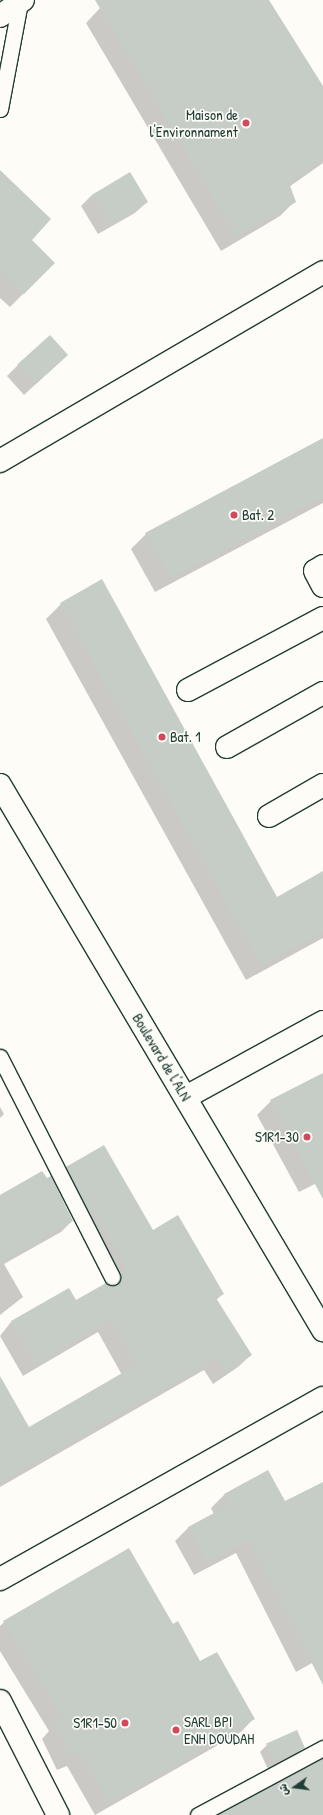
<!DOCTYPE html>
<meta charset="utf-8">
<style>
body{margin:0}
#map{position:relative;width:323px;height:1815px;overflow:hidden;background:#fdfcf7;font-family:"Patrick Hand","Playpen Sans Arabic",sans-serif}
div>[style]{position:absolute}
.shadow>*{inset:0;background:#0003}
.building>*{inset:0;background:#c6cdc7;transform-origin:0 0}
.roads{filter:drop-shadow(1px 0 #1f3d34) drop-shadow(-1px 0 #1f3d34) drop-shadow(0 1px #1f3d34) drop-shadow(0 -1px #1f3d34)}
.service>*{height:15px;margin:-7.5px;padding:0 7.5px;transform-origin:7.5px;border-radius:7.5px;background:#fdfcf7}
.minor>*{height:22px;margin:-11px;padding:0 11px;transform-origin:11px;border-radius:11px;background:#fdfcf7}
.secondary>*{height:22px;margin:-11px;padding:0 11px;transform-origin:11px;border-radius:11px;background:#fdfcf7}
.primary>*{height:22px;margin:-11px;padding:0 11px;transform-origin:11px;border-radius:11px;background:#fdfcf7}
.dots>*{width:11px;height:11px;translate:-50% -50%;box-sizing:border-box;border:2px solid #fdfcf7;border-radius:50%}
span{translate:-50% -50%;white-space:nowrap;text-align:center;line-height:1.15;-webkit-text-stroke:3.5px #fdfcf7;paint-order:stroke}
.poi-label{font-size:15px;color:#1f3d34}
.right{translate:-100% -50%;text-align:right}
.left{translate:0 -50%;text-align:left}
.street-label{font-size:15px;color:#1f3d34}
.north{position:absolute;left:275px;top:1767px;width:40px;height:40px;-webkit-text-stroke:3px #fdfcf7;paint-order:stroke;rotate:256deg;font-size:11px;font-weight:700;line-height:16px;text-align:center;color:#1f3d34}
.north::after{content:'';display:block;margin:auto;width:14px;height:18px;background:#1f3d34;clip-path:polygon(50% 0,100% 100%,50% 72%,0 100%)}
</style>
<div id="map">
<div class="shadow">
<div style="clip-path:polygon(114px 0,267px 0,323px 88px,323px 163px,289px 187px,295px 201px,280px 216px,221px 251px,86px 23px,100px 8px)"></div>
<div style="clip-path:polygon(130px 173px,147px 202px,135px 213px,98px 234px,81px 206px,92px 195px)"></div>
<div style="clip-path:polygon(0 176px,30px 240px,54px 263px,10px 307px,0 298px)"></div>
<div style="clip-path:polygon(18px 365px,55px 366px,24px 395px,7px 376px)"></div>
<div style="clip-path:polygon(323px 439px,323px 503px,155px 592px,131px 549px,146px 534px)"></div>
<div style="clip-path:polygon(102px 581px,277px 898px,323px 873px,323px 938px,246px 980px,46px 619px,61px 604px)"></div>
<div style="clip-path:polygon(323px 1079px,323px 1180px,299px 1192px,257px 1115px,271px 1101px)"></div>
<div style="clip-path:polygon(0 1107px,4px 1114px,0 1118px)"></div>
<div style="clip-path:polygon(67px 1168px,152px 1232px,223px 1294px,216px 1300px,251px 1355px,238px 1367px,213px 1384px,204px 1370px,0 1487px,0 1384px,29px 1428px,122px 1375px,98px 1332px,23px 1376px,0 1336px,11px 1322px,69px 1289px,76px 1301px,111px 1285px,80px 1221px,76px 1224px,54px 1180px)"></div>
<div style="clip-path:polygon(46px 1180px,72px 1221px,61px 1232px,4px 1264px,23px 1297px,0 1315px,0 1196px)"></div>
<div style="clip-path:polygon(267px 1471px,285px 1503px,323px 1483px,323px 1657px,296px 1672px,236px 1553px,194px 1575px,175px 1541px,188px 1528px,214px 1514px,211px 1508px,224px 1495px)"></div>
<div style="clip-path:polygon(4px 1622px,200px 1662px,254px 1718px,241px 1732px,95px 1815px,67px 1766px,57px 1770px,42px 1739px,49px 1731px,0 1651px,0 1626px)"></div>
<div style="clip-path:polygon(267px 1745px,304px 1747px,297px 1754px,268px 1769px,260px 1752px)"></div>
</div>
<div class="building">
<div style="clip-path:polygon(95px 0,269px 0,323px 86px,323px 159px,289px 183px,296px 202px,236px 237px)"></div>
<div style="clip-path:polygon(0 170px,51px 219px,32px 240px,55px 263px,24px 294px,0 271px)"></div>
<div style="left:130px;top:172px;width:35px;height:44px;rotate:59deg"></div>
<div style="left:50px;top:335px;width:27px;height:44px;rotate:48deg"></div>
<div style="clip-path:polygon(323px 438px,323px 497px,171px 578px,145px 533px)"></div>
<div style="clip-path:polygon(102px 579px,277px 897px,323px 871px,323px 932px,261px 966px,60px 603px)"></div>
<div style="clip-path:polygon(323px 1073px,323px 1199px,270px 1100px)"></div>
<div style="clip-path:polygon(104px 1145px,153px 1230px,178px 1215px,224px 1294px,216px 1298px,252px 1355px,226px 1372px,217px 1358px,0 1483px,0 1376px,29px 1427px,136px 1365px,111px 1320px,35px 1364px,11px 1321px,69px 1288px,76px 1300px,106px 1283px,116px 1285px,120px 1282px,120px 1274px,127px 1270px,93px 1210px,89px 1212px,66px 1167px)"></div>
<div style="clip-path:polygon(42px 1171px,47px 1178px,51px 1176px,73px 1221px,0 1263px,0 1195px)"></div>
<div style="clip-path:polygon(268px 1470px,285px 1501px,323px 1482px,323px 1685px,249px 1540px,207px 1563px,188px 1527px,229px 1505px,224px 1494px)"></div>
<div style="clip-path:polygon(129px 1548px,173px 1624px,178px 1621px,200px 1661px,217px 1652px,255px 1719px,109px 1803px,80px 1753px,71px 1757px,55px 1724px,64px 1720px,3px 1621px)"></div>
<div style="left:297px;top:1730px;width:20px;height:34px;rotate:66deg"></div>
<div style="clip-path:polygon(323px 1758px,323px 1815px,217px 1815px)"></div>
</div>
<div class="roads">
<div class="service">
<div style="left:0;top:109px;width:109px;rotate:-79.4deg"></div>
<div style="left:0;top:1057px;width:247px;rotate:63deg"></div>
<div style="left:198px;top:1815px;width:142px;rotate:-28.2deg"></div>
</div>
<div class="minor">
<div style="left:0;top:461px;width:374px;rotate:-30.3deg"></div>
<div style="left:323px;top:566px;width:9px;rotate:148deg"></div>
<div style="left:315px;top:571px;width:17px;rotate:62deg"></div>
<div style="left:188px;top:690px;width:153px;rotate:-28.1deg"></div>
<div style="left:227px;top:747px;width:110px;rotate:-29.4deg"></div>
<div style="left:269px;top:816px;width:62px;rotate:-29.9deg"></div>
<div style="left:186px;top:1097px;width:156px;rotate:-28.7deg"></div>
<div style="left:0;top:1579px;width:370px;rotate:-29.3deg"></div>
<div style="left:0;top:1701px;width:128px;rotate:63deg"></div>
</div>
<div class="secondary">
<div style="left:0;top:785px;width:634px;rotate:59.35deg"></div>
</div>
<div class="primary">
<div style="left:0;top:16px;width:28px;rotate:-35deg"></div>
</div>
</div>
<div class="dots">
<div style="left:246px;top:123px;background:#d1495b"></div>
<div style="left:234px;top:515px;background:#d1495b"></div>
<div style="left:162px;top:737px;background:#d1495b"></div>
<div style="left:307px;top:1137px;background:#d1495b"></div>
<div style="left:125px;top:1723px;background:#d1495b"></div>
<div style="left:176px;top:1730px;background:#d1495b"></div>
</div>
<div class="poi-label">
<span class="right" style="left:238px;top:123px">Maison de<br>l'Environnament</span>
<span class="left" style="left:242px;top:515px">Bat. 2</span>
<span class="left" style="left:170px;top:737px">Bat. 1</span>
<span class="right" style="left:299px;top:1137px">S1R1-30</span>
<span class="left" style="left:184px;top:1730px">SARL BPI<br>ENH DOUDAH</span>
<span class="right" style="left:117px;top:1723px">S1R1-50</span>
</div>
<div class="street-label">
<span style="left:162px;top:1057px;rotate:59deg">Boulevard de l'ALN</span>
</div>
<div class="north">ش</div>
</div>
